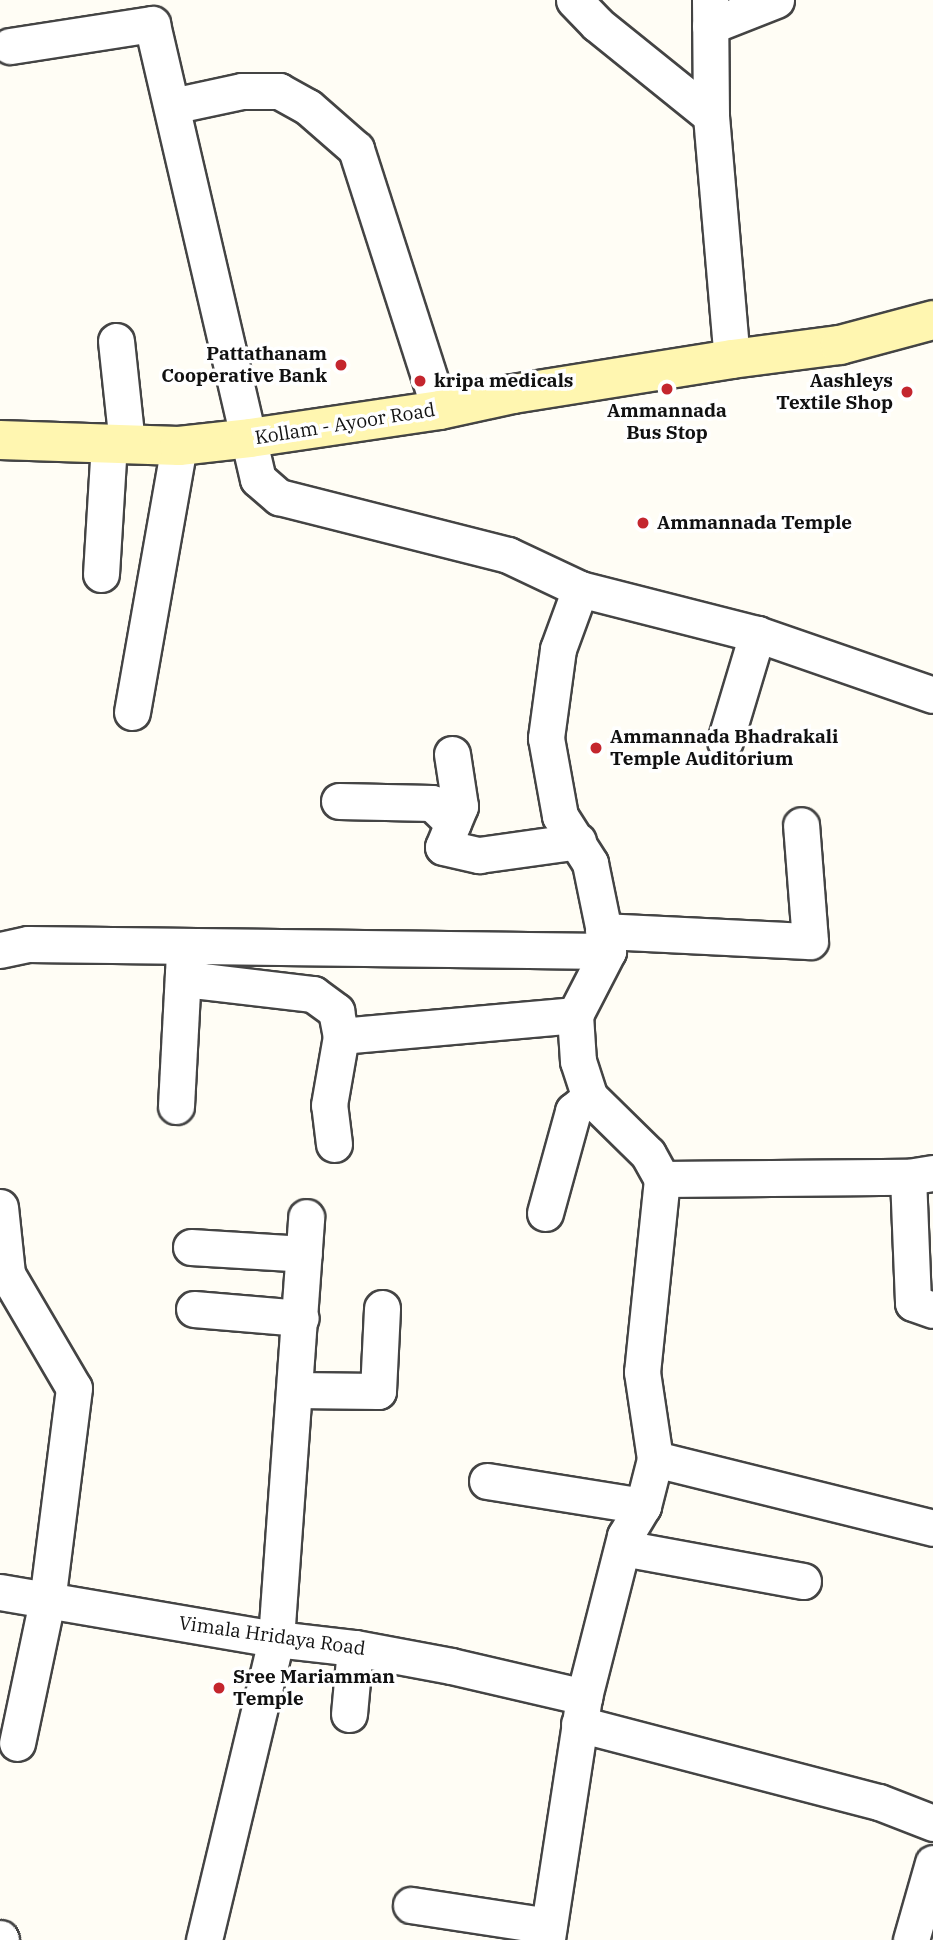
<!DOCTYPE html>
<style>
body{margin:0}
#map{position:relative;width:933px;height:1940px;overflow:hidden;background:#fffdf5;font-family:"IBM Plex Serif",serif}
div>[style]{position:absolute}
.roads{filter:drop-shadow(2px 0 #444) drop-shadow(-2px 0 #444) drop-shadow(0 2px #444) drop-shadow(0 -2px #444)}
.minor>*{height:35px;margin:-17.5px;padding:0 17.5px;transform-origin:17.5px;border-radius:17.5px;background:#fff}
.secondary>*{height:38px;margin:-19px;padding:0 19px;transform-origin:19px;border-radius:19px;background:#fff6b0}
.dots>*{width:19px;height:19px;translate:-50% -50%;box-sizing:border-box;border:4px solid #fff;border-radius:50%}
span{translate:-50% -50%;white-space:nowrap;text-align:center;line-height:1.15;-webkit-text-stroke:7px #fff;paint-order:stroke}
.poi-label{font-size:19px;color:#111;font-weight:700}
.right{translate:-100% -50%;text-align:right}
.left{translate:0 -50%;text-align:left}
.street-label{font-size:19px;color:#111}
</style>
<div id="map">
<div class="roads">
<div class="minor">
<div style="left:574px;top:0;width:33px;rotate:46deg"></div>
<div style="left:597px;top:24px;width:146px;rotate:38.9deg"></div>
<div style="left:710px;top:0;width:116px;rotate:89.5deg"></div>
<div style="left:711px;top:116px;width:244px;rotate:85.1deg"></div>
<div style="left:710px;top:26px;width:71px;rotate:-21.5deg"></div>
<div style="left:10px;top:46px;width:144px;rotate:-8.8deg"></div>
<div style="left:152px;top:24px;width:467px;rotate:76.9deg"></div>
<div style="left:258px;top:479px;width:28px;rotate:41deg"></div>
<div style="left:279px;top:497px;width:236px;rotate:14.2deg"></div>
<div style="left:508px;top:555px;width:80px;rotate:25.3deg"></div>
<div style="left:580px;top:589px;width:64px;rotate:110.1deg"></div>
<div style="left:558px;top:649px;width:90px;rotate:97.7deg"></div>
<div style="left:546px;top:738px;width:79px;rotate:79.8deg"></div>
<div style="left:560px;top:816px;width:56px;rotate:57.4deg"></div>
<div style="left:590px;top:863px;width:90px;rotate:78.4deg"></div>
<div style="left:608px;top:951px;width:72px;rotate:117.3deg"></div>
<div style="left:575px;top:1015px;width:46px;rotate:86.3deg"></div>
<div style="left:578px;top:1061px;width:38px;rotate:72deg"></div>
<div style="left:590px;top:1097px;width:81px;rotate:44.5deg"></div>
<div style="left:648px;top:1154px;width:29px;rotate:61deg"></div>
<div style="left:662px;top:1179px;width:194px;rotate:95.9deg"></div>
<div style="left:642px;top:1372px;width:88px;rotate:81.5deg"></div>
<div style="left:655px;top:1459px;width:49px;rotate:104.3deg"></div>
<div style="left:643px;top:1506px;width:35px;rotate:121deg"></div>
<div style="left:625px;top:1536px;width:166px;rotate:104.3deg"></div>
<div style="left:584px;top:1697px;width:246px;rotate:98.7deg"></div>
<div style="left:172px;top:106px;width:72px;rotate:-12.1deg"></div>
<div style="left:242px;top:91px;width:37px"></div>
<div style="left:279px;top:91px;width:33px;rotate:29deg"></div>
<div style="left:308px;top:107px;width:64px;rotate:41.2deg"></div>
<div style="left:356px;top:149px;width:274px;rotate:72.2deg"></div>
<div style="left:116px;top:341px;width:104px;rotate:83.9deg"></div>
<div style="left:101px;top:574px;width:130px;rotate:-86.5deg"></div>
<div style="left:580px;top:589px;width:183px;rotate:14.3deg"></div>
<div style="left:757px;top:634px;width:186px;rotate:19.1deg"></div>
<div style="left:132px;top:712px;width:270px;rotate:-80deg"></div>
<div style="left:725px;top:741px;width:112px;rotate:-73.3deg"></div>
<div style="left:452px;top:754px;width:53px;rotate:81.3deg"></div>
<div style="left:460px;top:806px;width:44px;rotate:112.5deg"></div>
<div style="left:443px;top:847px;width:37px;rotate:13deg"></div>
<div style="left:479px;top:855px;width:100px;rotate:-8deg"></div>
<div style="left:339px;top:801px;width:93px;rotate:1.2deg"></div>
<div style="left:432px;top:803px;width:29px;rotate:44deg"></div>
<div style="left:603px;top:931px;width:207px;rotate:2.8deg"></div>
<div style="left:810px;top:941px;width:116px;rotate:-94.4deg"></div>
<div style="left:184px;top:947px;width:27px;rotate:92deg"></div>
<div style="left:183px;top:974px;width:20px;rotate:20deg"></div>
<div style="left:202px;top:981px;width:112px;rotate:6.7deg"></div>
<div style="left:313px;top:994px;width:29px;rotate:36deg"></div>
<div style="left:336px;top:1011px;width:25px;rotate:79deg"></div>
<div style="left:341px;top:1036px;width:235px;rotate:-5.1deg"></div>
<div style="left:0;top:950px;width:29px;rotate:-12deg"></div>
<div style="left:28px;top:944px;width:580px;rotate:0.69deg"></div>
<div style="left:176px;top:1106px;width:132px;rotate:-87deg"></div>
<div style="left:334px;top:1144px;width:39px;rotate:-97deg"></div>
<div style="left:329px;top:1105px;width:70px;rotate:-80.1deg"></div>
<div style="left:908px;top:1177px;width:126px;rotate:87.7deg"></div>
<div style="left:913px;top:1303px;width:21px;rotate:19deg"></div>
<div style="left:662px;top:1179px;width:246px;rotate:-0.5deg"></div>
<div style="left:908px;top:1177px;width:25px;rotate:-9deg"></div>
<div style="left:0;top:1207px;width:67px;rotate:84deg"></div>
<div style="left:7px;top:1274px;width:132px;rotate:59.6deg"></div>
<div style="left:74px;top:1388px;width:215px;rotate:97.2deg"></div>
<div style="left:47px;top:1601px;width:145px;rotate:101.9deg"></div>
<div style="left:545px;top:1213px;width:106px;rotate:-74.6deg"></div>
<div style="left:573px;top:1111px;width:22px;rotate:-39deg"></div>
<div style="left:191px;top:1247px;width:113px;rotate:3.5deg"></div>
<div style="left:194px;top:1309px;width:107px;rotate:4.8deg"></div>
<div style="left:296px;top:1390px;width:82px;rotate:0.7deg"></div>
<div style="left:378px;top:1391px;width:83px;rotate:-87.2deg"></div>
<div style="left:655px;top:1459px;width:286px;rotate:13.9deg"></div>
<div style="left:487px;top:1481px;width:158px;rotate:9.1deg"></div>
<div style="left:623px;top:1548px;width:183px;rotate:10.4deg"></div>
<div style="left:0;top:1592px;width:280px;rotate:9.7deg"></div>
<div style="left:276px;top:1639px;width:80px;rotate:6.5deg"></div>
<div style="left:355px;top:1648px;width:98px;rotate:10.6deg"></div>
<div style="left:451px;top:1666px;width:137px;rotate:13.1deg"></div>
<div style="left:349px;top:1714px;width:66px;rotate:-84.8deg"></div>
<div style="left:579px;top:1724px;width:310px;rotate:14.6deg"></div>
<div style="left:879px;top:1802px;width:58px;rotate:21.3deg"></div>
<div style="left:411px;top:1905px;width:139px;rotate:8.7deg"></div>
<div style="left:0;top:1938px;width:2px;rotate:63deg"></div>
<div style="left:204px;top:1940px;width:309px;rotate:-76.5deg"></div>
<div style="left:276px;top:1639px;width:423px;rotate:-85.9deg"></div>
<div style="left:911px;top:1940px;width:80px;rotate:-74.1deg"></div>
</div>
<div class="secondary">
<div style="left:0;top:440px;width:179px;rotate:1.9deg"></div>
<div style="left:179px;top:446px;width:71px;rotate:-6.4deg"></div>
<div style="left:250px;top:438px;width:192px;rotate:-8.4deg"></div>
<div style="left:440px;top:410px;width:75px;rotate:-12.4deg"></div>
<div style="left:513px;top:394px;width:222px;rotate:-9.1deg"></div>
<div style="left:732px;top:359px;width:109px;rotate:-7.4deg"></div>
<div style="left:840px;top:345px;width:96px;rotate:-15deg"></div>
</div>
</div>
<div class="dots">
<div style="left:341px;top:365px;background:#c4262e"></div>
<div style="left:420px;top:381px;background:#c4262e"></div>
<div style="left:667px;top:389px;background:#c4262e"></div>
<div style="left:907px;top:392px;background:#c4262e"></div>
<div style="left:643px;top:523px;background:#c4262e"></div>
<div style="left:596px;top:748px;background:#c4262e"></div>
<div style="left:219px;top:1688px;background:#c4262e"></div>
</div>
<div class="poi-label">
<span class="right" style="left:327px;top:365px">Pattathanam<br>Cooperative Bank</span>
<span class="left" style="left:434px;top:381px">kripa medicals</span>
<span class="right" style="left:893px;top:392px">Aashleys<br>Textile Shop</span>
<span style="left:667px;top:422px">Ammannada<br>Bus Stop</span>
<span class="left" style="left:657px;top:523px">Ammannada Temple</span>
<span class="left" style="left:610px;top:748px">Ammannada Bhadrakali<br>Temple Auditorium</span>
<span class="left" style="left:233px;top:1688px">Sree Mariamman<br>Temple</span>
</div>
<div class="street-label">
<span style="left:345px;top:424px;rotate:-9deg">Kollam - Ayoor Road</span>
<span style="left:272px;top:1636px;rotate:8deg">Vimala Hridaya Road</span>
</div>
</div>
